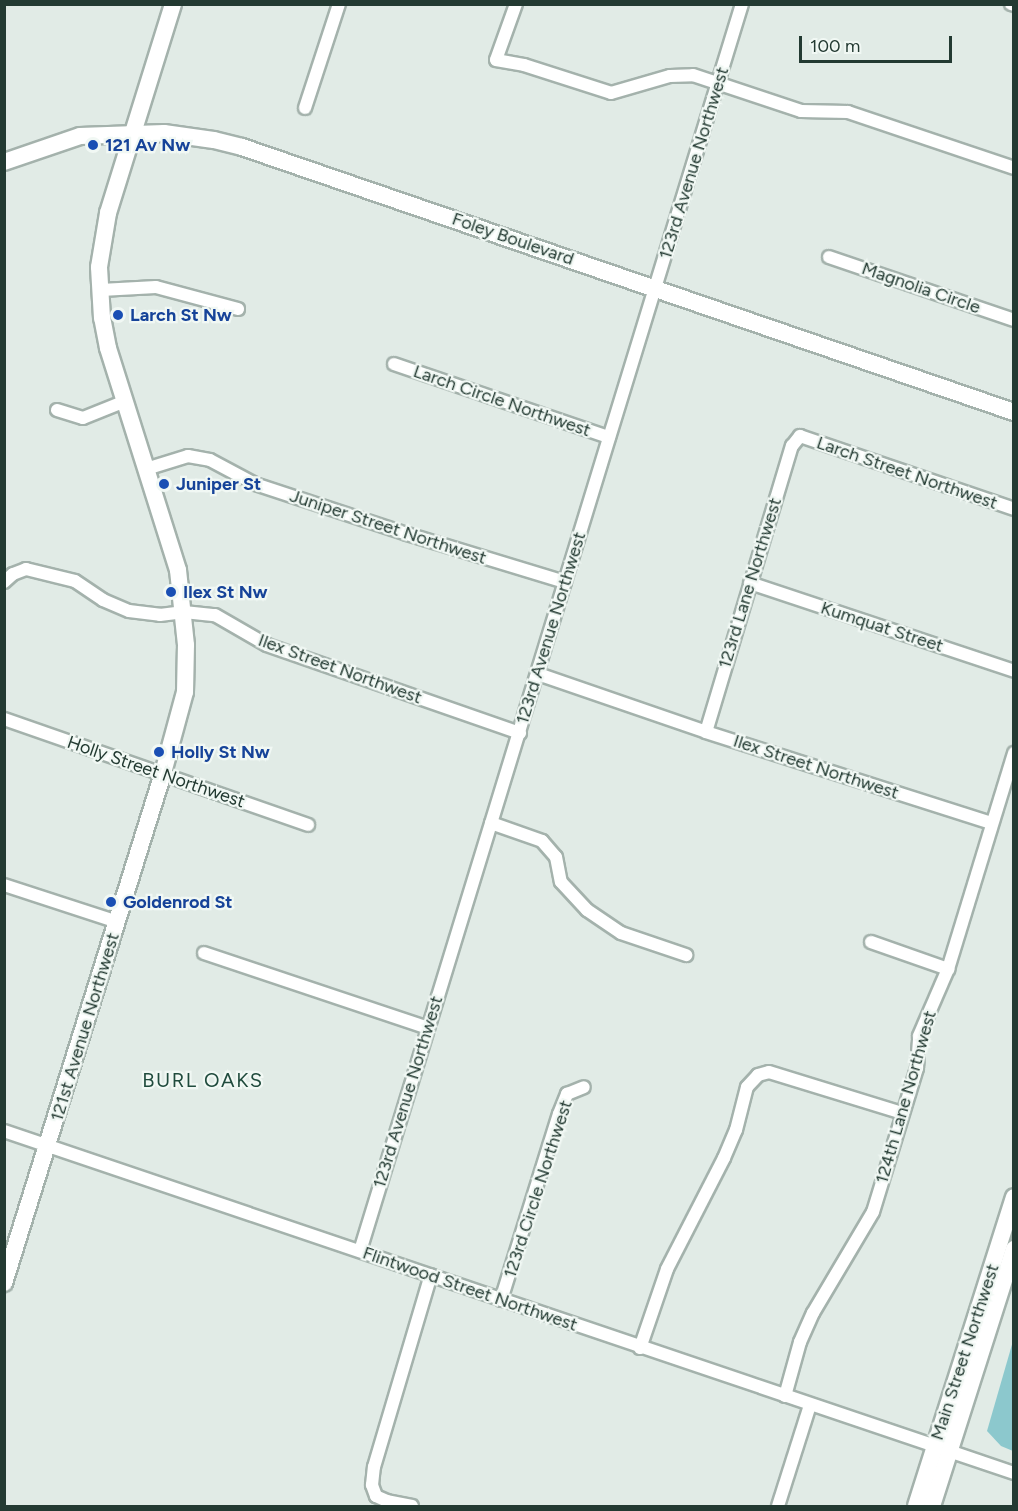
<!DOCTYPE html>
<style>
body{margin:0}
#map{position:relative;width:1018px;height:1511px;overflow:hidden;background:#e1ebe6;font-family:Figtree,sans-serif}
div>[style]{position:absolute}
.water>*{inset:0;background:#8cc8cd}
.roads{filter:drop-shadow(2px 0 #a4b2ac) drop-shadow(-2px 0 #a4b2ac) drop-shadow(0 2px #a4b2ac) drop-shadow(0 -2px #a4b2ac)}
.street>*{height:12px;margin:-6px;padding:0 6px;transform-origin:6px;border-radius:6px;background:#fff}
.secondary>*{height:16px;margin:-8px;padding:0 8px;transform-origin:8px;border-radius:8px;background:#fff}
.dots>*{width:16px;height:16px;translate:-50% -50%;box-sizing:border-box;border:3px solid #f1f8f4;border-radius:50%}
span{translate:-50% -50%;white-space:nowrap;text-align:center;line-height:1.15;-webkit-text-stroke:4.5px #f1f8f4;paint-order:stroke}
.transit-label{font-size:18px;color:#164399;font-weight:700}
.left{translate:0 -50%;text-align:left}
.street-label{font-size:18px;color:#233a32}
.neighbourhood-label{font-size:20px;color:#204b3d;letter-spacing:1.5px}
.frame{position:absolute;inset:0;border:6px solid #233a32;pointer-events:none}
.scale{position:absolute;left:799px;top:36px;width:153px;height:27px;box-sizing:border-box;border:3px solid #233a32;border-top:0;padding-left:8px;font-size:18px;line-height:21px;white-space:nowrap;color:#233a32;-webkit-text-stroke:4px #f1f8f4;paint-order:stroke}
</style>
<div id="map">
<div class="water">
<div style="clip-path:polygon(1013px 1341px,1014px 1451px,1013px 1451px,1001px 1446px,987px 1431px)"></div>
</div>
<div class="roads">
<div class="street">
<div style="left:516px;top:4px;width:59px;rotate:109.7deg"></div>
<div style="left:496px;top:60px;width:28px;rotate:10deg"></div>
<div style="left:524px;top:65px;width:91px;rotate:17.8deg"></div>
<div style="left:611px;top:93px;width:61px;rotate:-16.1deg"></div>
<div style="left:670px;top:76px;width:23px;rotate:-2deg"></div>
<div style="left:693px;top:75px;width:114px;rotate:18.4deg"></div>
<div style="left:801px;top:111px;width:47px;rotate:1.2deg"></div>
<div style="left:848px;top:112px;width:175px;rotate:18.6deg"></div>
<div style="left:1011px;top:4px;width:3px;rotate:18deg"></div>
<div style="left:305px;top:108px;width:109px;rotate:-71.9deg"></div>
<div style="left:829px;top:257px;width:195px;rotate:18.8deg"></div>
<div style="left:101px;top:290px;width:55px;rotate:-3.1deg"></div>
<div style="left:156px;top:287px;width:85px;rotate:15deg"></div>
<div style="left:394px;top:364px;width:227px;rotate:18.8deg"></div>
<div style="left:57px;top:410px;width:27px;rotate:17deg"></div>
<div style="left:83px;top:418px;width:43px;rotate:-21.8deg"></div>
<div style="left:146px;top:469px;width:44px;rotate:-17.2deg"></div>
<div style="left:188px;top:456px;width:22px;rotate:10deg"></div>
<div style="left:210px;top:460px;width:51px;rotate:28.1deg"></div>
<div style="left:255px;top:484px;width:160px;rotate:18.2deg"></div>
<div style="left:407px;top:534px;width:165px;rotate:16.9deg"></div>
<div style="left:4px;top:582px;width:12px;rotate:-42deg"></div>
<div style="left:13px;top:574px;width:14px;rotate:-21deg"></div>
<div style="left:26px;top:569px;width:50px;rotate:13.8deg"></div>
<div style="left:75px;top:581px;width:34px;rotate:34deg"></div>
<div style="left:103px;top:600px;width:28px;rotate:23deg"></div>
<div style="left:129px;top:611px;width:31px;rotate:7deg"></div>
<div style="left:160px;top:615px;width:24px;rotate:-7deg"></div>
<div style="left:184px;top:612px;width:31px;rotate:6deg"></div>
<div style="left:215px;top:615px;width:60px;rotate:30deg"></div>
<div style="left:267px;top:645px;width:268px;rotate:19.2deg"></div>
<div style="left:750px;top:583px;width:278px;rotate:18.4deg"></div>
<div style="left:538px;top:674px;width:178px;rotate:19deg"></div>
<div style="left:706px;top:732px;width:300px;rotate:17.7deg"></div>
<div style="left:4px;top:719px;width:322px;rotate:19.2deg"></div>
<div style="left:706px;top:732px;width:299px;rotate:-73.3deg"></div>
<div style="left:792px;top:446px;width:13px;rotate:-51deg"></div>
<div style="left:800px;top:436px;width:226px;rotate:18.8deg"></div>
<div style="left:491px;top:823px;width:54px;rotate:19.4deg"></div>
<div style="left:542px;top:841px;width:21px;rotate:49deg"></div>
<div style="left:556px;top:857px;width:25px;rotate:79deg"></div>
<div style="left:561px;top:882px;width:38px;rotate:47deg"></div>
<div style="left:587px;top:910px;width:41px;rotate:34.1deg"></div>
<div style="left:621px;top:933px;width:69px;rotate:18.7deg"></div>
<div style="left:4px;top:885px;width:120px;rotate:18deg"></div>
<div style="left:871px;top:942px;width:82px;rotate:19.3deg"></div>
<div style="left:204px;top:953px;width:236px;rotate:18.5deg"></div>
<div style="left:4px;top:1131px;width:983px;rotate:18.69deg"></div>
<div style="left:360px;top:1251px;width:1304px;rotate:-72.97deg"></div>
<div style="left:501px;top:1300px;width:195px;rotate:-72.7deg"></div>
<div style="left:559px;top:1114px;width:22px;rotate:-68deg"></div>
<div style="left:567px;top:1094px;width:18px;rotate:-22deg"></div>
<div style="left:640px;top:1348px;width:83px;rotate:-71.1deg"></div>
<div style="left:667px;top:1269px;width:125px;rotate:-62.8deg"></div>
<div style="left:724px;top:1158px;width:30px;rotate:-67deg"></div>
<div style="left:736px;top:1130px;width:44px;rotate:-75.7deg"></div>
<div style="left:747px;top:1087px;width:16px;rotate:-47deg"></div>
<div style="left:758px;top:1075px;width:11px;rotate:-15deg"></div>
<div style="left:769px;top:1072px;width:139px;rotate:17.1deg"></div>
<div style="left:785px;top:1396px;width:56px;rotate:-74.5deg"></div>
<div style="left:800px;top:1342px;width:32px;rotate:-66deg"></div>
<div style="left:813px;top:1313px;width:117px;rotate:-59.3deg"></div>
<div style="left:873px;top:1212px;width:151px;rotate:-73deg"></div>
<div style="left:917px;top:1068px;width:32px;rotate:-86deg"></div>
<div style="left:919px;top:1036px;width:73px;rotate:-66.6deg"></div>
<div style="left:948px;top:969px;width:226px;rotate:-73deg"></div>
<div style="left:949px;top:1451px;width:69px;rotate:18.7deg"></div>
<div style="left:412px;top:1506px;width:25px;rotate:-169deg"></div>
<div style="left:387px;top:1501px;width:12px;rotate:-156deg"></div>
<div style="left:376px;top:1496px;width:12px;rotate:-110deg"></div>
<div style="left:372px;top:1485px;width:18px;rotate:-84deg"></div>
<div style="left:374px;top:1467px;width:200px;rotate:-73.5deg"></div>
<div style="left:778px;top:1506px;width:106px;rotate:-72.4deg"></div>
</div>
<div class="secondary">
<div style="left:4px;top:162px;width:80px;rotate:-18.9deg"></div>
<div style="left:80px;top:136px;width:84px;rotate:-2deg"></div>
<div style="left:164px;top:133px;width:50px;rotate:8deg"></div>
<div style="left:214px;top:140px;width:29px;rotate:14deg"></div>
<div style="left:242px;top:147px;width:816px;rotate:18.95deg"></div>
<div style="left:4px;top:1283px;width:534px;rotate:-72.68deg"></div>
<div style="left:163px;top:773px;width:84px;rotate:-74.8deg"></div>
<div style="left:185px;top:692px;width:47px;rotate:-88.8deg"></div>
<div style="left:186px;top:645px;width:75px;rotate:-96.1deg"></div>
<div style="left:178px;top:570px;width:233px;rotate:-107.5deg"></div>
<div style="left:108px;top:348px;width:31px;rotate:-101deg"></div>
<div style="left:102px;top:318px;width:51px;rotate:-93.4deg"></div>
<div style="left:99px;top:267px;width:55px;rotate:-80.5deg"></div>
<div style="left:108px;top:213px;width:219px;rotate:-72.7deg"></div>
<div style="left:916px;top:1506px;width:324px;rotate:-72.4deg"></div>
<div style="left:932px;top:1506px;width:270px;rotate:-72.3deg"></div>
</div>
</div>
<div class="dots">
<div style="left:93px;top:145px;background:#1a4fb4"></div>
<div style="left:118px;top:315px;background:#1a4fb4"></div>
<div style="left:164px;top:484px;background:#1a4fb4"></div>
<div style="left:171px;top:592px;background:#1a4fb4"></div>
<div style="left:159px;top:752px;background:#1a4fb4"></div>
<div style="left:111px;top:902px;background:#1a4fb4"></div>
</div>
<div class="transit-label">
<span class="left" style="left:105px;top:145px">121 Av Nw</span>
<span class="left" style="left:130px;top:315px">Larch St Nw</span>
<span class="left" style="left:176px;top:484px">Juniper St</span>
<span class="left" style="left:183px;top:592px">Ilex St Nw</span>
<span class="left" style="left:171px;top:752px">Holly St Nw</span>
<span class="left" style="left:123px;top:902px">Goldenrod St</span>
</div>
<div class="street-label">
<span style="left:694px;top:163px;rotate:-73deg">123rd Avenue Northwest</span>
<span style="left:513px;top:239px;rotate:19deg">Foley Boulevard</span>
<span style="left:921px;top:288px;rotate:19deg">Magnolia Circle</span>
<span style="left:502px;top:401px;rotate:19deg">Larch Circle Northwest</span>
<span style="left:907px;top:473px;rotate:19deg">Larch Street Northwest</span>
<span style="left:388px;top:527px;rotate:18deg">Juniper Street Northwest</span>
<span style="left:750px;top:583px;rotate:-73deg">123rd Lane Northwest</span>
<span style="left:882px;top:627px;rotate:18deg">Kumquat Street</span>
<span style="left:551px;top:628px;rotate:-73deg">123rd Avenue Northwest</span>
<span style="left:340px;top:669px;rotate:20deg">Ilex Street Northwest</span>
<span style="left:816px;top:767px;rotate:18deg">Ilex Street Northwest</span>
<span style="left:156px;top:772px;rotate:19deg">Holly Street Northwest</span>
<span style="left:85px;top:1027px;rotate:-73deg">121st Avenue Northwest</span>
<span style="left:408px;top:1092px;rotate:-73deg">123rd Avenue Northwest</span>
<span style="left:906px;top:1097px;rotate:-74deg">124th Lane Northwest</span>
<span style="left:538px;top:1189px;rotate:-72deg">123rd Circle Northwest</span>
<span style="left:470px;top:1289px;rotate:19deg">Flintwood Street Northwest</span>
<span style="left:965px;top:1352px;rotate:-72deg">Main Street Northwest</span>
</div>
<div class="neighbourhood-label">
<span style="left:203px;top:1080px">BURL OAKS</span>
</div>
<div class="frame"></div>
<div class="scale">100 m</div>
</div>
